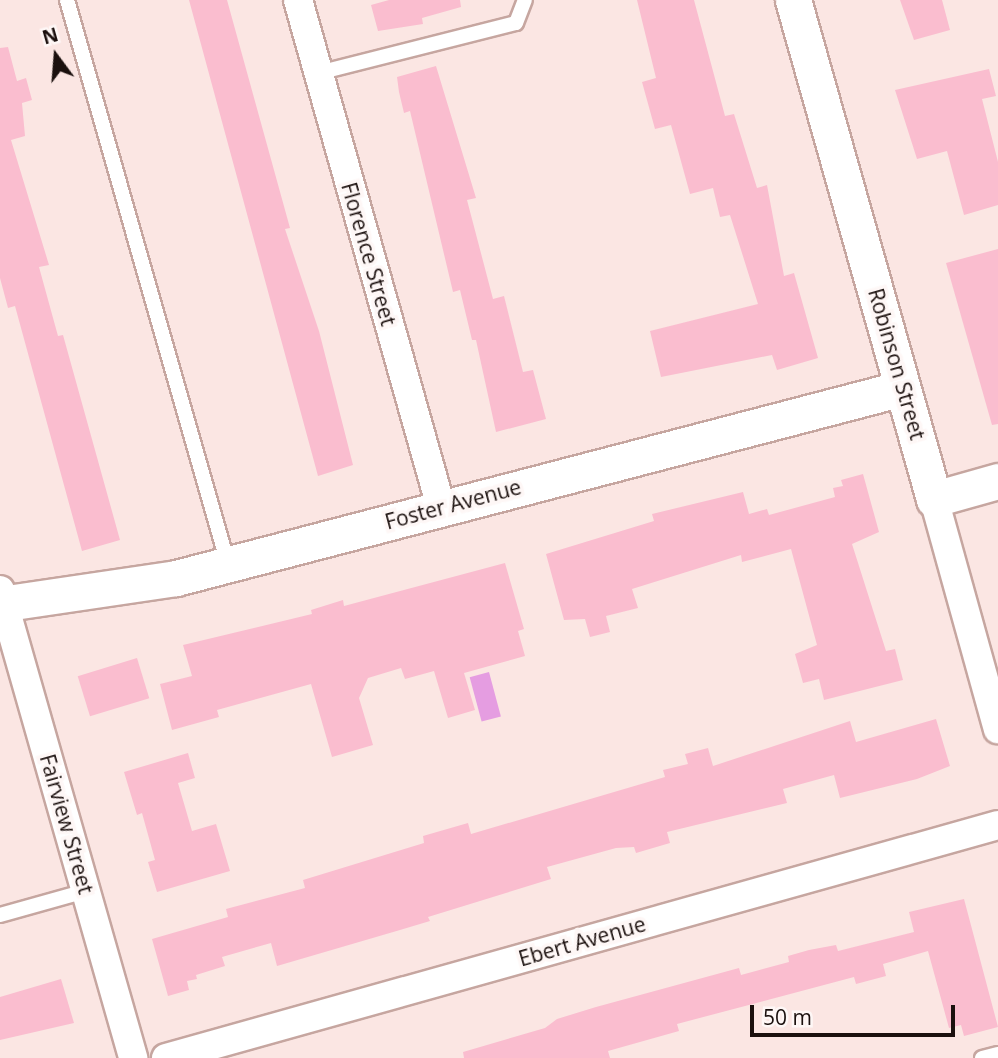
<!DOCTYPE html>
<style>
body{margin:0}
#map{position:relative;width:998px;height:1058px;overflow:hidden;background:#fbe6e3;font-family:"Open Sans",sans-serif}
div>[style]{position:absolute}
.water>*{inset:0;background:#e59de1;transform-origin:0 0}
.building>*{inset:0;background:#fabdcf;transform-origin:0 0}
.roads{filter:drop-shadow(2px 0 #c6a6a0) drop-shadow(-2px 0 #c6a6a0) drop-shadow(0 2px #c6a6a0) drop-shadow(0 -2px #c6a6a0)}
.service>*{height:14px;margin:-7px;padding:0 7px;transform-origin:7px;border-radius:7px;background:#fff}
.minor>*{height:28px;margin:-14px;padding:0 14px;transform-origin:14px;border-radius:14px;background:#fff}
.tertiary>*{height:35px;margin:-17.5px;padding:0 17.5px;transform-origin:17.5px;border-radius:17.5px;background:#fff}
span{translate:-50% -50%;white-space:nowrap;text-align:center;line-height:1.15;-webkit-text-stroke:7px #fef7f6;paint-order:stroke}
.street-label{font-size:21px;color:#1b100e}
.north{position:absolute;left:21px;top:21px;width:70px;height:70px;-webkit-text-stroke:5px #fef7f6;paint-order:stroke;rotate:344deg;font-size:19px;font-weight:700;line-height:28px;text-align:center;color:#1b100e}
.north::after{content:'';display:block;margin:auto;width:24px;height:32px;background:#1b100e;clip-path:polygon(50% 0,100% 100%,50% 72%,0 100%)}
.scale{position:absolute;left:750px;top:1005px;width:205px;height:32px;box-sizing:border-box;border:4px solid #1b100e;border-top:0;padding-left:9px;font-size:21px;line-height:24px;white-space:nowrap;color:#1b100e;-webkit-text-stroke:5px #fef7f6;paint-order:stroke}
</style>
<div id="map">
<div class="water">
<div style="left:489px;top:672px;width:46px;height:20px;rotate:75deg"></div>
</div>
<div class="building">
<div style="clip-path:polygon(189px 0,227px 0,290px 228px,285px 229px,319px 331px,353px 465px,318px 476px)"></div>
<div style="clip-path:polygon(389px 0,460px 0,461px 7px,422px 18px,423px 24px,378px 31px,371px 5px)"></div>
<div style="clip-path:polygon(637px 0,694px 0,725px 116px,734px 114px,757px 188px,767px 185px,784px 276px,794px 273px,818px 358px,777px 370px,772px 355px,661px 377px,650px 331px,758px 304px,730px 215px,720px 217px,713px 188px,690px 194px,671px 125px,655px 129px,642px 82px,656px 78px)"></div>
<div style="clip-path:polygon(900px 0,942px 0,950px 30px,914px 40px)"></div>
<div style="clip-path:polygon(8px 47px,17px 81px,26px 78px,32px 100px,22px 103px,25px 136px,11px 140px,49px 265px,39px 267px,58px 336px,63px 335px,120px 540px,82px 551px,15px 306px,8px 308px,0 278px,0 48px)"></div>
<div style="clip-path:polygon(436px 66px,476px 198px,467px 200px,493px 299px,504px 296px,523px 372px,533px 370px,546px 419px,496px 432px,476px 340px,472px 340px,460px 290px,453px 292px,410px 111px,404px 113px,399px 92px,397px 77px)"></div>
<div style="clip-path:polygon(989px 69px,996px 96px,982px 99px,998px 162px,998px 205px,964px 215px,947px 151px,917px 159px,895px 90px)"></div>
<div style="clip-path:polygon(998px 249px,998px 424px,992px 425px,946px 263px)"></div>
<div style="clip-path:polygon(863px 474px,879px 532px,852px 544px,886px 651px,895px 649px,903px 680px,824px 700px,819px 679px,803px 683px,795px 654px,817px 645px,791px 549px,742px 562px,741px 555px,632px 589px,638px 608px,606px 616px,610px 632px,590px 637px,585px 619px,564px 620px,546px 554px,654px 521px,652px 514px,743px 492px,749px 514px,767px 509px,769px 515px,835px 497px,833px 488px,843px 486px,841px 480px)"></div>
<div style="clip-path:polygon(505px 563px,524px 629px,518px 631px,525px 656px,464px 673px,475px 710px,448px 718px,434px 671px,405px 679px,401px 668px,368px 678px,359px 698px,373px 745px,332px 757px,311px 684px,217px 710px,219px 717px,172px 730px,160px 684px,192px 676px,183px 645px,312px 614px,311px 610px,343px 600px,344px 606px)"></div>
<div style="left:137px;top:658px;width:42px;height:62px;rotate:73deg"></div>
<div style="clip-path:polygon(936px 719px,950px 766px,917px 779px,840px 798px,834px 775px,783px 789px,787px 803px,667px 832px,670px 843px,636px 853px,634px 847px,616px 848px,547px 867px,551px 879px,428px 917px,430px 921px,400px 930px,277px 966px,271px 943px,222px 957px,225px 966px,196px 975px,197px 979px,187px 981px,189px 990px,168px 996px,152px 939px,228px 917px,226px 909px,305px 888px,303px 880px,424px 843px,423px 836px,468px 823px,471px 834px,665px 777px,663px 770px,688px 764px,685px 754px,708px 748px,713px 766px,850px 721px,856px 742px)"></div>
<div style="clip-path:polygon(188px 753px,195px 778px,178px 783px,192px 831px,216px 824px,230px 871px,157px 892px,148px 862px,155px 860px,142px 813px,137px 815px,124px 772px)"></div>
<div style="clip-path:polygon(964px 899px,998px 1027px,964px 1036px,961px 1025px,949px 1028px,928px 951px,883px 964px,886px 976px,856px 984px,854px 977px,677px 1024px,679px 1031px,608px 1051px,610px 1058px,464px 1058px,463px 1052px,545px 1028px,557px 1019px,596px 1007px,739px 968px,741px 975px,789px 962px,788px 956px,809px 950px,836px 945px,838px 951px,914px 932px,909px 912px)"></div>
<div style="clip-path:polygon(61px 979px,74px 1023px,0 1040px,0 997px)"></div>
</div>
<div class="roads">
<div class="service">
<div style="left:67px;top:0;width:587px;rotate:74.07deg"></div>
<div style="left:318px;top:73px;width:204px;rotate:-14.2deg"></div>
<div style="left:516px;top:23px;width:25px;rotate:-69deg"></div>
<div style="left:0;top:915px;width:89px;rotate:-15.6deg"></div>
<div style="left:982px;top:1058px;width:16px;rotate:-14deg"></div>
</div>
<div class="minor">
<div style="left:298px;top:0;width:527px;rotate:74.25deg"></div>
<div style="left:934px;top:499px;width:239px;rotate:74.5deg"></div>
<div style="left:0;top:590px;width:487px;rotate:74.1deg"></div>
<div style="left:166px;top:1058px;width:864px;rotate:-15.64deg"></div>
</div>
<div class="tertiary">
<div style="left:793px;top:0;width:519px;rotate:74.22deg"></div>
<div style="left:934px;top:499px;width:66px;rotate:-15.7deg"></div>
<div style="left:0;top:604px;width:178px;rotate:-8.4deg"></div>
<div style="left:176px;top:578px;width:751px;rotate:-14.65deg"></div>
</div>
</div>
<div class="street-label">
<span style="left:369px;top:254px;rotate:74deg">Florence Street</span>
<span style="left:897px;top:364px;rotate:74deg">Robinson Street</span>
<span style="left:453px;top:504px;rotate:-15deg">Foster Avenue</span>
<span style="left:67px;top:824px;rotate:74deg">Fairview Street</span>
<span style="left:582px;top:941px;rotate:-16deg">Ebert Avenue</span>
</div>
<div class="north">N</div>
<div class="scale">50 m</div>
</div>
